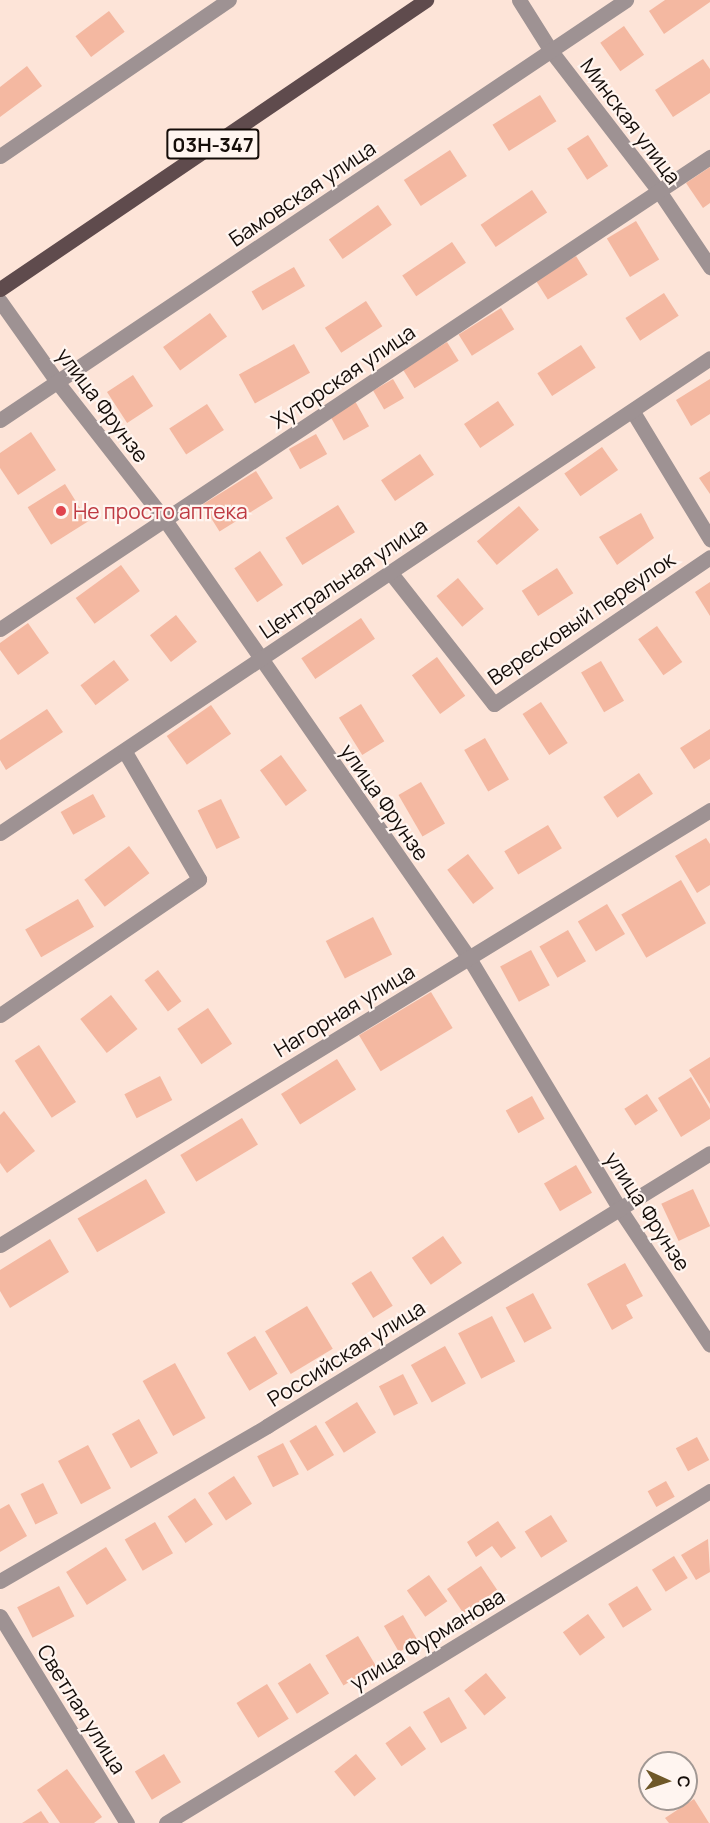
<!DOCTYPE html>
<meta charset="utf-8">
<style>
body{margin:0}
#map{position:relative;width:710px;height:1823px;overflow:hidden;background:#fde4d8;font-family:Manrope,sans-serif}
div>[style]{position:absolute}
.building>*{inset:0;background:#f4b8a1;transform-origin:0 0}
.minor>*{height:15px;margin:-7.5px;padding:0 7.5px;transform-origin:7.5px;border-radius:7.5px;background:#9e9293}
.major>*{height:15px;margin:-7.5px;padding:0 7.5px;transform-origin:7.5px;border-radius:7.5px;background:#5f4b4d}
.dots>*{width:16px;height:16px;translate:-50% -50%;box-sizing:border-box;border:3px solid #fff5f0;border-radius:50%}
span{translate:-50% -50%;white-space:nowrap;text-align:center;line-height:1.15;-webkit-text-stroke:4.5px #fff5f0;paint-order:stroke}
.shield-label span{padding:2px 4px;background:#fff5f0;border:2px solid;border-radius:4px;-webkit-text-stroke-width:0}
.shield-label{font-size:20px;color:#150d09;font-weight:700}
.street-label{font-size:21px;color:#150d09}
.health-label{font-size:21px;color:#be3a42}
.left{translate:0 -50%;text-align:left}
.north{position:absolute;left:638px;top:1751px;width:60px;height:60px;box-sizing:border-box;background:#fff5f0;border:2px solid #a19894;border-radius:50%;rotate:93deg;font-size:16px;font-weight:700;line-height:24px;text-align:center;color:#150d09}
.north::after{content:'';display:block;margin:auto;width:21px;height:27px;background:#6f5828;clip-path:polygon(50% 0,100% 100%,50% 72%,0 100%)}
</style>
<div id="map">
<div class="building">
<div style="clip-path:polygon(665px 0,710px 0,710px 2px,664px 34px,649px 11px)"></div>
<div style="left:109px;top:11px;width:26px;height:42px;rotate:53deg"></div>
<div style="left:624px;top:26px;width:35px;height:29px;rotate:55deg"></div>
<div style="clip-path:polygon(703px 59px,710px 69px,710px 93px,673px 117px,655px 90px)"></div>
<div style="clip-path:polygon(27px 66px,42px 86px,0 117px,0 87px)"></div>
<div style="left:540px;top:95px;width:31px;height:56px;rotate:58deg"></div>
<div style="left:588px;top:135px;width:37px;height:25px;rotate:57deg"></div>
<div style="left:450px;top:150px;width:31px;height:55px;rotate:57deg"></div>
<div style="clip-path:polygon(710px 167px,710px 203px,703px 208px,686px 183px)"></div>
<div style="left:532px;top:190px;width:27px;height:62px;rotate:56deg"></div>
<div style="left:378px;top:205px;width:24px;height:60px;rotate:55deg"></div>
<div style="left:636px;top:221px;width:45px;height:34px;rotate:59deg"></div>
<div style="left:452px;top:242px;width:25px;height:60px;rotate:56deg"></div>
<div style="left:576px;top:256px;width:22px;height:47px;rotate:58deg"></div>
<div style="left:294px;top:267px;width:22px;height:49px;rotate:60deg"></div>
<div style="left:664px;top:293px;width:27px;height:46px;rotate:57deg"></div>
<div style="left:366px;top:301px;width:30px;height:49px;rotate:57deg"></div>
<div style="left:501px;top:308px;width:25px;height:50px;rotate:58deg"></div>
<div style="left:210px;top:313px;width:29px;height:58px;rotate:54deg"></div>
<div style="left:447px;top:342px;width:22px;height:52px;rotate:58deg"></div>
<div style="left:294px;top:344px;width:33px;height:63px;rotate:61deg"></div>
<div style="left:581px;top:345px;width:27px;height:52px;rotate:57deg"></div>
<div style="left:133px;top:375px;width:37px;height:31px;rotate:57deg"></div>
<div style="left:393px;top:379px;width:22px;height:23px;rotate:60deg"></div>
<div style="clip-path:polygon(710px 379px,710px 414px,691px 426px,676px 400px)"></div>
<div style="left:355px;top:401px;width:29px;height:29px;rotate:61deg"></div>
<div style="left:498px;top:401px;width:29px;height:41px;rotate:56deg"></div>
<div style="left:207px;top:404px;width:31px;height:45px;rotate:57deg"></div>
<div style="clip-path:polygon(31px 432px,56px 470px,18px 495px,0 468px,0 453px)"></div>
<div style="left:316px;top:434px;width:23px;height:31px;rotate:61deg"></div>
<div style="left:602px;top:447px;width:28px;height:46px;rotate:55deg"></div>
<div style="left:420px;top:454px;width:25px;height:47px;rotate:56deg"></div>
<div style="left:256px;top:471px;width:32px;height:63px;rotate:58deg"></div>
<div style="clip-path:polygon(710px 471px,710px 494px,699px 478px)"></div>
<div style="left:65px;top:484px;width:44px;height:44px;rotate:58deg"></div>
<div style="left:338px;top:505px;width:32px;height:62px;rotate:58deg"></div>
<div style="left:519px;top:506px;width:31px;height:55px;rotate:50deg"></div>
<div style="clip-path:polygon(641px 513px,654px 538px,617px 565px,599px 537px)"></div>
<div style="left:260px;top:551px;width:41px;height:31px;rotate:56deg"></div>
<div style="left:121px;top:565px;width:32px;height:56px;rotate:54deg"></div>
<div style="left:557px;top:568px;width:30px;height:42px;rotate:57deg"></div>
<div style="left:458px;top:578px;width:40px;height:28px;rotate:50deg"></div>
<div style="clip-path:polygon(710px 582px,710px 616px,695px 592px)"></div>
<div style="left:176px;top:615px;width:34px;height:33px;rotate:52deg"></div>
<div style="left:361px;top:618px;width:25px;height:72px;rotate:56deg"></div>
<div style="clip-path:polygon(28px 623px,49px 653px,18px 675px,0 650px,0 643px)"></div>
<div style="left:657px;top:626px;width:44px;height:23px;rotate:55deg"></div>
<div style="left:437px;top:657px;width:48px;height:31px;rotate:54deg"></div>
<div style="left:114px;top:660px;width:25px;height:42px;rotate:53deg"></div>
<div style="left:601px;top:661px;width:46px;height:23px;rotate:60deg"></div>
<div style="left:541px;top:702px;width:49px;height:22px;rotate:57deg"></div>
<div style="left:361px;top:704px;width:44px;height:26px;rotate:58deg"></div>
<div style="left:211px;top:705px;width:35px;height:54px;rotate:55deg"></div>
<div style="clip-path:polygon(47px 709px,63px 732px,6px 770px,0 760px,0 740px)"></div>
<div style="clip-path:polygon(710px 729px,710px 759px,694px 769px,680px 748px)"></div>
<div style="left:485px;top:738px;width:48px;height:24px;rotate:60deg"></div>
<div style="left:281px;top:755px;width:44px;height:26px;rotate:54deg"></div>
<div style="left:639px;top:773px;width:25px;height:43px;rotate:56deg"></div>
<div style="left:421px;top:782px;width:48px;height:26px;rotate:60deg"></div>
<div style="left:93px;top:794px;width:26px;height:37px;rotate:61deg"></div>
<div style="left:221px;top:799px;width:43px;height:26px;rotate:64deg"></div>
<div style="left:548px;top:825px;width:27px;height:51px;rotate:59deg"></div>
<div style="clip-path:polygon(706px 838px,710px 844px,710px 885px,697px 893px,675px 856px)"></div>
<div style="left:129px;top:846px;width:34px;height:56px;rotate:53deg"></div>
<div style="left:468px;top:854px;width:43px;height:26px;rotate:53deg"></div>
<div style="left:681px;top:880px;width:50px;height:69px;rotate:60deg"></div>
<div style="left:78px;top:899px;width:32px;height:61px;rotate:60deg"></div>
<div style="left:607px;top:904px;width:35px;height:34px;rotate:59deg"></div>
<div style="left:373px;top:917px;width:42px;height:53px;rotate:63deg"></div>
<div style="left:568px;top:930px;width:36px;height:33px;rotate:60deg"></div>
<div style="left:531px;top:950px;width:40px;height:35px;rotate:62deg"></div>
<div style="left:158px;top:970px;width:39px;height:17px;rotate:53deg"></div>
<div style="left:431px;top:992px;width:42px;height:84px;rotate:59deg"></div>
<div style="left:111px;top:995px;width:43px;height:39px;rotate:52deg"></div>
<div style="left:208px;top:1008px;width:43px;height:37px;rotate:56deg"></div>
<div style="left:39px;top:1045px;width:68px;height:29px;rotate:57deg"></div>
<div style="clip-path:polygon(710px 1057px,710px 1104px,689px 1070px)"></div>
<div style="left:337px;top:1059px;width:36px;height:66px;rotate:58deg"></div>
<div style="left:160px;top:1076px;width:27px;height:40px;rotate:63deg"></div>
<div style="clip-path:polygon(691px 1077px,710px 1109px,710px 1119px,681px 1137px,658px 1098px)"></div>
<div style="left:647px;top:1094px;width:20px;height:27px;rotate:57deg"></div>
<div style="left:532px;top:1096px;width:26px;height:30px;rotate:61deg"></div>
<div style="clip-path:polygon(4px 1111px,35px 1151px,7px 1173px,0 1163px,0 1115px)"></div>
<div style="left:242px;top:1118px;width:31px;height:72px;rotate:59deg"></div>
<div style="left:576px;top:1165px;width:32px;height:37px;rotate:60deg"></div>
<div style="left:146px;top:1179px;width:39px;height:79px;rotate:60deg"></div>
<div style="left:693px;top:1189px;width:41px;height:35px;rotate:65deg"></div>
<div style="left:443px;top:1236px;width:33px;height:38px;rotate:55deg"></div>
<div style="clip-path:polygon(50px 1239px,69px 1272px,10px 1308px,0 1291px,0 1270px)"></div>
<div style="clip-path:polygon(625px 1263px,643px 1296px,626px 1305px,633px 1318px,612px 1330px,587px 1284px)"></div>
<div style="left:371px;top:1271px;width:41px;height:23px;rotate:58deg"></div>
<div style="left:533px;top:1293px;width:40px;height:31px;rotate:62deg"></div>
<div style="left:307px;top:1306px;width:50px;height:49px;rotate:59deg"></div>
<div style="left:492px;top:1316px;width:51px;height:38px;rotate:63deg"></div>
<div style="left:255px;top:1336px;width:44px;height:33px;rotate:59deg"></div>
<div style="left:445px;top:1346px;width:43px;height:39px;rotate:61deg"></div>
<div style="left:175px;top:1363px;width:63px;height:37px;rotate:61deg"></div>
<div style="left:403px;top:1374px;width:33px;height:27px;rotate:63deg"></div>
<div style="left:357px;top:1402px;width:36px;height:38px;rotate:58deg"></div>
<div style="left:139px;top:1419px;width:39px;height:31px;rotate:61deg"></div>
<div style="left:316px;top:1425px;width:35px;height:31px;rotate:59deg"></div>
<div style="left:697px;top:1437px;width:26px;height:24px;rotate:62deg"></div>
<div style="left:283px;top:1443px;width:35px;height:29px;rotate:63deg"></div>
<div style="left:88px;top:1445px;width:49px;height:34px;rotate:62deg"></div>
<div style="left:234px;top:1476px;width:33px;height:31px;rotate:57deg"></div>
<div style="left:666px;top:1481px;width:18px;height:21px;rotate:61deg"></div>
<div style="left:43px;top:1483px;width:34px;height:25px;rotate:64deg"></div>
<div style="left:195px;top:1498px;width:32px;height:33px;rotate:56deg"></div>
<div style="clip-path:polygon(9px 1504px,27px 1536px,0 1552px,0 1509px)"></div>
<div style="left:551px;top:1515px;width:31px;height:31px;rotate:58deg"></div>
<div style="clip-path:polygon(498px 1521px,516px 1548px,501px 1558px,492px 1546px,476px 1557px,467px 1542px)"></div>
<div style="left:155px;top:1522px;width:36px;height:35px;rotate:60deg"></div>
<div style="clip-path:polygon(708px 1539px,710px 1572px,696px 1580px,681px 1555px)"></div>
<div style="left:106px;top:1547px;width:39px;height:47px;rotate:58deg"></div>
<div style="left:674px;top:1556px;width:26px;height:26px;rotate:58deg"></div>
<div style="left:481px;top:1566px;width:29px;height:41px;rotate:56deg"></div>
<div style="left:429px;top:1575px;width:32px;height:27px;rotate:55deg"></div>
<div style="left:59px;top:1586px;width:34px;height:47px;rotate:63deg"></div>
<div style="left:637px;top:1586px;width:28px;height:34px;rotate:58deg"></div>
<div style="left:588px;top:1614px;width:29px;height:31px;rotate:54deg"></div>
<div style="left:403px;top:1615px;width:30px;height:22px;rotate:60deg"></div>
<div style="left:358px;top:1636px;width:35px;height:38px;rotate:59deg"></div>
<div style="left:310px;top:1663px;width:36px;height:38px;rotate:58deg"></div>
<div style="left:486px;top:1673px;width:32px;height:28px;rotate:51deg"></div>
<div style="left:267px;top:1684px;width:41px;height:36px;rotate:58deg"></div>
<div style="left:449px;top:1697px;width:36px;height:30px;rotate:60deg"></div>
<div style="left:410px;top:1726px;width:28px;height:30px;rotate:55deg"></div>
<div style="left:164px;top:1754px;width:33px;height:34px;rotate:59deg"></div>
<div style="left:356px;top:1754px;width:32px;height:28px;rotate:51deg"></div>
<div style="clip-path:polygon(67px 1769px,102px 1817px,94px 1823px,60px 1823px,37px 1790px)"></div>
<div style="clip-path:polygon(694px 1799px,709px 1823px,669px 1823px,665px 1818px)"></div>
<div style="clip-path:polygon(41px 1811px,49px 1823px,22px 1823px)"></div>
</div>
<div class="minor">
<div style="left:519px;top:0;width:60px;rotate:57.9deg"></div>
<div style="left:551px;top:51px;width:177px;rotate:52.4deg"></div>
<div style="left:659px;top:191px;width:92px;rotate:56.1deg"></div>
<div style="left:0;top:156px;width:277px;rotate:-34.3deg"></div>
<div style="left:0;top:301px;width:100px;rotate:54.7deg"></div>
<div style="left:58px;top:383px;width:174px;rotate:52deg"></div>
<div style="left:165px;top:520px;width:533px;rotate:55.24deg"></div>
<div style="left:469px;top:958px;width:292px;rotate:59deg"></div>
<div style="left:619px;top:1208px;width:164px;rotate:56.4deg"></div>
<div style="left:633px;top:412px;width:149px;rotate:58.8deg"></div>
<div style="left:0;top:420px;width:754px;rotate:-33.86deg"></div>
<div style="left:390px;top:572px;width:168px;rotate:51.8deg"></div>
<div style="left:494px;top:704px;width:261px;rotate:-34.2deg"></div>
<div style="left:0;top:629px;width:853px;rotate:-33.62deg"></div>
<div style="left:0;top:833px;width:854px;rotate:-33.78deg"></div>
<div style="left:0;top:1015px;width:241px;rotate:-34.3deg"></div>
<div style="left:199px;top:879px;width:147px;rotate:-120.2deg"></div>
<div style="left:0;top:1245px;width:833px;rotate:-31.49deg"></div>
<div style="left:0;top:1581px;width:309px;rotate:-30.1deg"></div>
<div style="left:267px;top:1426px;width:520px;rotate:-31.64deg"></div>
<div style="left:0;top:1616px;width:243px;rotate:58.5deg"></div>
<div style="left:166px;top:1823px;width:637px;rotate:-31.4deg"></div>
</div>
<div class="major">
<div style="left:0;top:289px;width:515px;rotate:-34.15deg"></div>
</div>
<div class="dots">
<div style="left:61px;top:511px;background:#e0444e"></div>
</div>
<div class="shield-label">
<span style="left:213px;top:144px">03Н-347</span>
</div>
<div class="street-label">
<span style="left:631px;top:121px;rotate:53deg">Минская улица</span>
<span style="left:302px;top:193px;rotate:-34deg">Бамовская улица</span>
<span style="left:343px;top:376px;rotate:-34deg">Хуторская улица</span>
<span style="left:103px;top:405px;rotate:53deg">улица Фрунзе</span>
<span style="left:343px;top:578px;rotate:-34deg">Центральная улица</span>
<span style="left:581px;top:618px;rotate:-34deg">Вересковый переулок</span>
<span style="left:385px;top:802px;rotate:55deg">улица Фрунзе</span>
<span style="left:344px;top:1010px;rotate:-31deg">Нагорная улица</span>
<span style="left:648px;top:1211px;rotate:57deg">улица Фрунзе</span>
<span style="left:346px;top:1353px;rotate:-32deg">Российская улица</span>
<span style="left:427px;top:1639px;rotate:-31deg">улица Фурманова</span>
<span style="left:82px;top:1709px;rotate:58deg">Светлая улица</span>
</div>
<div class="health-label">
<span class="left" style="left:73px;top:511px">Не просто аптека</span>
</div>
<div class="north">С</div>
</div>
